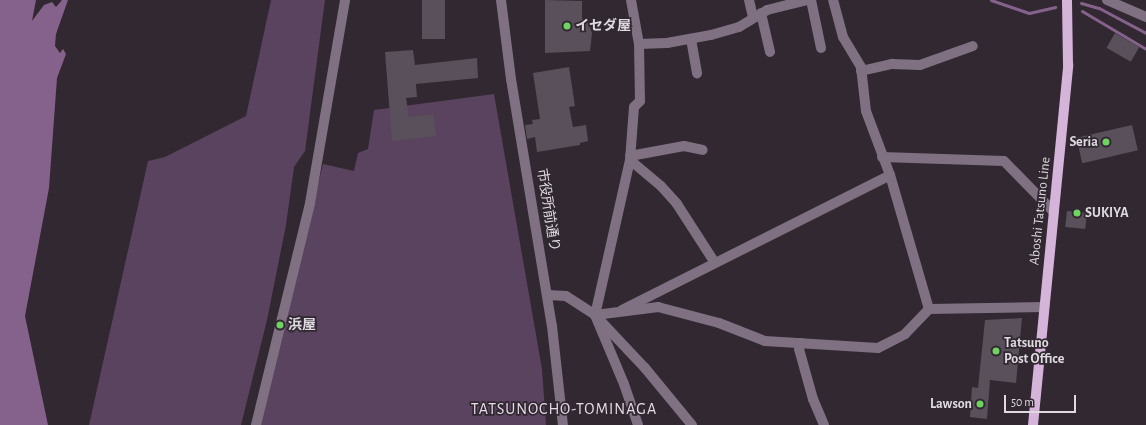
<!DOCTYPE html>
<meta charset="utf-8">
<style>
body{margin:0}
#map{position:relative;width:1146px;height:425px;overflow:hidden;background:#312832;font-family:"Alegreya Sans","Noto Sans JP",sans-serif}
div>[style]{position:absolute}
.green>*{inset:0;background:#5a435e}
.water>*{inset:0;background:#85628b}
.stream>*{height:3px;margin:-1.5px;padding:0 1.5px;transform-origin:1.5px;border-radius:1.5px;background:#85628b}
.building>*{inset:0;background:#59505b;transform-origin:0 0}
.minor>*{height:10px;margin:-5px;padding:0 5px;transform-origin:5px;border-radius:5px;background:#7f7082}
.major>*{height:10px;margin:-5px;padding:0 5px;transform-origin:5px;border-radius:5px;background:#d4b4d9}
.dots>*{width:11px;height:11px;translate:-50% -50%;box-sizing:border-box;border:2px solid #312832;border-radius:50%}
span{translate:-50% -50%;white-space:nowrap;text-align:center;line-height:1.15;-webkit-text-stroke:3.5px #312832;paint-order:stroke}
.poi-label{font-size:14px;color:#dfdae0;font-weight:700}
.left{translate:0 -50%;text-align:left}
.right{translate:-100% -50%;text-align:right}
.street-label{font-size:14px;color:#dfdae0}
.quarter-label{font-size:16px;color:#e6dbe7;letter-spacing:1px}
.scale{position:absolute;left:1004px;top:395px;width:72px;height:18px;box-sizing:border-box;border:2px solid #dfdae0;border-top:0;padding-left:5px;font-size:12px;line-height:14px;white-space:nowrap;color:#dfdae0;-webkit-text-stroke:3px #312832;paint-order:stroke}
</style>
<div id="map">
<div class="green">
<div style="clip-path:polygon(271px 0,325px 0,305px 151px,294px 167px,286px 225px,267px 320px,241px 425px,89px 425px,148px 161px,165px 157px,246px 116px)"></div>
<div style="clip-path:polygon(494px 94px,542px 369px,546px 425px,260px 425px,323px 164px,354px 171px,358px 153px,368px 149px,374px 110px)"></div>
</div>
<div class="water">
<div style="clip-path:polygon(0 0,36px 0,32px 21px,44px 5px,52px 2px,56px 7px,62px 0,68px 0,56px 34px,55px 46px,60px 53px,63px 49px,66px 54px,57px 78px,49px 188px,25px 316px,48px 425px,0 425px)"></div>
</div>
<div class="stream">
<div style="left:991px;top:0;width:40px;rotate:18.9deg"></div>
<div style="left:1029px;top:13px;width:27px;rotate:-13deg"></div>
<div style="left:1081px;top:3px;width:19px;rotate:16deg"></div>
<div style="left:1099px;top:8px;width:53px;rotate:28deg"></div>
<div style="left:1082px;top:11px;width:74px;rotate:30.7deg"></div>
</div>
<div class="building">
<div style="left:422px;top:0;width:23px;height:39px"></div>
<div style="clip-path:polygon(545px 0,582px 1px,582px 19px,587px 19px,592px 33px,590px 51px,545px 53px)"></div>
<div style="left:1115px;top:33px;width:28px;height:17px;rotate:30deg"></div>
<div style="clip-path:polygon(413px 50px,415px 65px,477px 58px,478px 78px,416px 84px,417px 97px,406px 98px,409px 117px,433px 114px,436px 136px,392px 141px,385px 52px)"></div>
<div style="clip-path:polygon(569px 67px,575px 106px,569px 107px,573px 127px,586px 125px,588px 141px,580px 143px,580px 145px,537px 152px,535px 137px,527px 139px,525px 125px,533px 124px,532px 120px,540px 119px,533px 73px)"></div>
<div style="left:1132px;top:125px;width:26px;height:57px;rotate:77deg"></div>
<div style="left:1067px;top:211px;width:20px;height:16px;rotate:6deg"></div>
<div style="clip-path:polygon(1022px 318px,1016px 383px,990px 380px,987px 419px,970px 417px,972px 387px,978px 388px,985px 320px)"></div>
</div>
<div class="minor">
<div style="left:501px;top:0;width:80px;rotate:82.8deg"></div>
<div style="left:511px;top:79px;width:250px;rotate:80.6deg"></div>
<div style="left:552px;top:326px;width:100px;rotate:83.7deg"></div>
<div style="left:631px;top:0;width:45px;rotate:79.7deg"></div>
<div style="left:639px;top:44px;width:57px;rotate:89deg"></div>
<div style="left:640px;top:101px;width:8px;rotate:135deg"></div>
<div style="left:634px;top:107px;width:53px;rotate:94.3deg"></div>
<div style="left:630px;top:160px;width:159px;rotate:102.7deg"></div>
<div style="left:595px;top:315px;width:75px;rotate:67.2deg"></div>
<div style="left:624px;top:384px;width:43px;rotate:71.1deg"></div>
<div style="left:749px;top:0;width:17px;rotate:77deg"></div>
<div style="left:811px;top:0;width:49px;rotate:78.2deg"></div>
<div style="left:1107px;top:0;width:43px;rotate:23.6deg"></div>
<div style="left:761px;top:13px;width:40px;rotate:77deg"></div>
<div style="left:691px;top:39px;width:35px;rotate:80deg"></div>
<div style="left:639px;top:44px;width:28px;rotate:-2deg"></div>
<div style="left:667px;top:43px;width:45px;rotate:-10.3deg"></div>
<div style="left:711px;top:35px;width:29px;rotate:-16deg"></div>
<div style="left:739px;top:27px;width:33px;rotate:-31deg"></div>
<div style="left:767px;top:10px;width:41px;rotate:-14deg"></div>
<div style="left:861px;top:71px;width:32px;rotate:-13deg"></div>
<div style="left:892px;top:64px;width:28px;rotate:2deg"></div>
<div style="left:920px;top:65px;width:56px;rotate:-19.7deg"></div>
<div style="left:630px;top:156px;width:55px;rotate:-10.5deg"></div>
<div style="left:684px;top:146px;width:19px;rotate:12deg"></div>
<div style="left:882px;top:157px;width:122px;rotate:1.9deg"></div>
<div style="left:1004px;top:161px;width:71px;rotate:45.6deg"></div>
<div style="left:630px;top:160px;width:40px;rotate:40deg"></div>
<div style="left:661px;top:186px;width:24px;rotate:48deg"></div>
<div style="left:677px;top:204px;width:70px;rotate:57.2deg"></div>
<div style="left:890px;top:175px;width:140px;rotate:73.8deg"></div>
<div style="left:547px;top:295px;width:19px;rotate:3deg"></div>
<div style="left:566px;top:296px;width:35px;rotate:33deg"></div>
<div style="left:595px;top:315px;width:73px;rotate:46.7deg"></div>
<div style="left:645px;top:368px;width:74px;rotate:50.5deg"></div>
<div style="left:622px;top:310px;width:300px;rotate:-26.7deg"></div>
<div style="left:890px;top:175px;width:68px;rotate:-110.6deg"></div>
<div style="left:866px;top:111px;width:44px;rotate:-96.5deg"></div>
<div style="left:861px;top:67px;width:35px;rotate:-121deg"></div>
<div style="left:843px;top:37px;width:38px;rotate:-105deg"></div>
<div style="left:595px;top:315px;width:64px;rotate:-7.2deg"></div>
<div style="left:658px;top:307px;width:63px;rotate:14.7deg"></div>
<div style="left:719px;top:323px;width:49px;rotate:21.4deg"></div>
<div style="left:765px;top:341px;width:113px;rotate:3.5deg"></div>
<div style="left:878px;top:348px;width:30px;rotate:-27deg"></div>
<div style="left:905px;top:334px;width:35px;rotate:-46deg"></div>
<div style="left:929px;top:309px;width:115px;rotate:-1deg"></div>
<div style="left:801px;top:343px;width:6px;rotate:108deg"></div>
<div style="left:799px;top:349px;width:52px;rotate:74.4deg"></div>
<div style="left:813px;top:399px;width:28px;rotate:67deg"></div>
<div style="left:256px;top:425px;width:228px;rotate:-76.3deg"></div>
<div style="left:310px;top:203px;width:206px;rotate:-80.2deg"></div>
</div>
<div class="major">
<div style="left:1033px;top:425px;width:362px;rotate:-84.4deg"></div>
<div style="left:1068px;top:65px;width:65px;rotate:-90.9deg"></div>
</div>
<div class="dots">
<div style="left:567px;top:26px;background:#6ed361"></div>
<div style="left:1106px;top:142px;background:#6ed361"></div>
<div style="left:1077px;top:213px;background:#6ed361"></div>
<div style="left:280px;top:325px;background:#6ed361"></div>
<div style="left:996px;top:351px;background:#6ed361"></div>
<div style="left:980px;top:404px;background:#6ed361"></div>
</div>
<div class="poi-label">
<span class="left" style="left:575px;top:26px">イセダ屋</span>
<span class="right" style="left:1098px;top:142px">Seria</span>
<span class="left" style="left:1085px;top:213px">SUKIYA</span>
<span class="left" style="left:288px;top:325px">浜屋</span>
<span class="left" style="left:1004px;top:351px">Tatsuno<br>Post Office</span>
<span class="right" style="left:972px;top:404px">Lawson</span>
</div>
<div class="street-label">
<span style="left:548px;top:210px;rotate:81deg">市役所前通り</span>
<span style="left:1040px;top:211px;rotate:-84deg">Aboshi Tatsuno Line</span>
</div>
<div class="quarter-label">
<span style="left:564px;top:409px">TATSUNOCHO-TOMINAGA</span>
</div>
<div class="scale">50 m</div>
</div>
